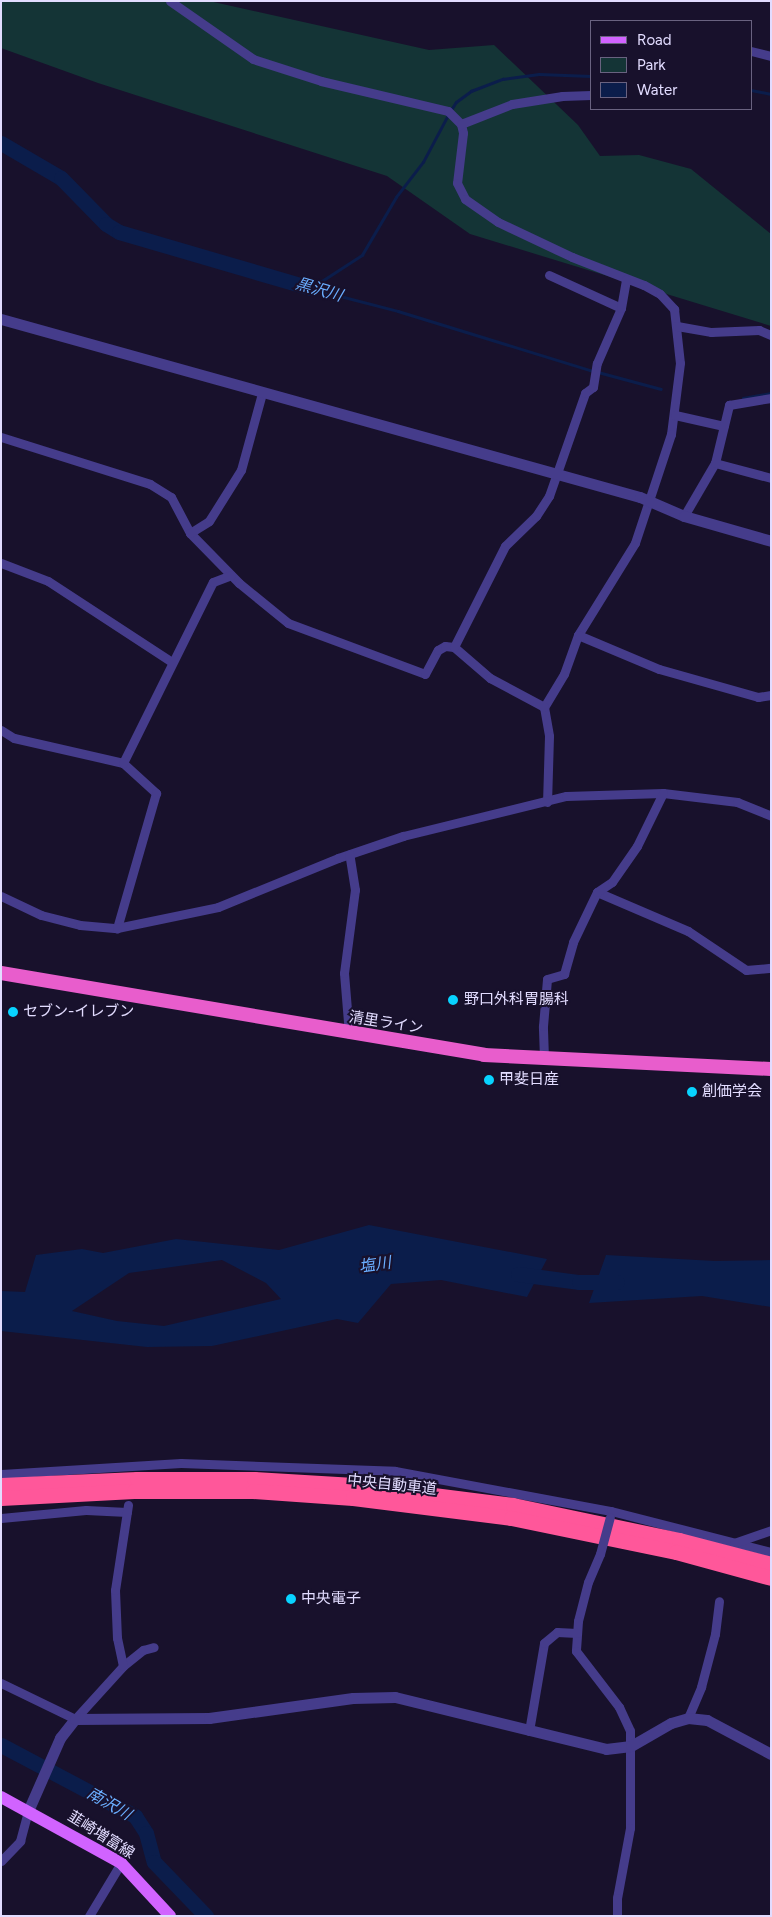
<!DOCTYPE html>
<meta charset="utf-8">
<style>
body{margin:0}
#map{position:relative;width:772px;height:1917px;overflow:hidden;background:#18112c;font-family:Figtree,"Noto Sans JP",sans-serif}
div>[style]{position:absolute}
.green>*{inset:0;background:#143436}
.water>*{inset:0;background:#0b1d4b}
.stream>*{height:2.5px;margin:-1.25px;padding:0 1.25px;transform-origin:1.25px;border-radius:1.25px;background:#0b1d4b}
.river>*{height:15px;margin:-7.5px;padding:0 7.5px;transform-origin:7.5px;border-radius:7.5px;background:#0b1d4b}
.minor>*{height:9px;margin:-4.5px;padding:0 4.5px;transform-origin:4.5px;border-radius:4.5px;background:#453c8b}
.tertiary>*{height:11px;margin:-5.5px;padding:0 5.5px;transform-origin:5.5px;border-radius:5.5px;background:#453c8b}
.primary>*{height:12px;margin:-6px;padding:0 6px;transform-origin:6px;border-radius:6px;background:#d163ff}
.trunk>*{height:14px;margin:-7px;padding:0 7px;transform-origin:7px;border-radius:7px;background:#e85dcc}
.motorway>*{height:15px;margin:-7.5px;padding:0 7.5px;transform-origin:7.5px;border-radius:7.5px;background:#ff579a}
.minor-bridge>*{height:9px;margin:-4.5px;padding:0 4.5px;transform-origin:4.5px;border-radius:4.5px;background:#453c8b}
.dots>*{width:14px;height:14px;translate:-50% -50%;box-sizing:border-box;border:2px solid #18112c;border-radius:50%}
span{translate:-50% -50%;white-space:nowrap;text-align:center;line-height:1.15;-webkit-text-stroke:4px #18112c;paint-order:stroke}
.poi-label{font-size:15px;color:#e2dcff}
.left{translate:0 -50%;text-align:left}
.street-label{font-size:15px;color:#e2dcff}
.water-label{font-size:16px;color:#6aaeff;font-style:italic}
.frame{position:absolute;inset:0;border:2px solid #e2dcff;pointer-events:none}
.legend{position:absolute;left:590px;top:20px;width:162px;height:90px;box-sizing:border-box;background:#18112c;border:1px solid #696280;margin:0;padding:6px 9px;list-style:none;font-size:15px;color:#e2dcff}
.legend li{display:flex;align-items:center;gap:10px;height:25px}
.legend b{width:25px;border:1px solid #696280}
</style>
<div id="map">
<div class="green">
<div style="clip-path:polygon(1px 1px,209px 1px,429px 50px,494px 45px,578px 125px,600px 156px,639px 155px,691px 169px,771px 234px,771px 326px,470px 234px,387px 176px,98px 83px,1px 48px)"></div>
</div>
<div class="water">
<div style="clip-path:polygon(evenodd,369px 1225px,547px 1259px,527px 1297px,441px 1280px,391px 1284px,358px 1323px,337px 1319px,212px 1346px,147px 1347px,1px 1331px,1px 1291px,25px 1292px,36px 1255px,82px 1249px,103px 1253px,176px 1239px,279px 1250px,369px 1225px,222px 1260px,266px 1283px,281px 1299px,164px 1326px,117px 1321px,72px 1311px,129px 1273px,222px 1260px)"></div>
<div style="clip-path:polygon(606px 1255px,715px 1261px,771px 1260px,771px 1307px,702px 1296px,589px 1303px)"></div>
</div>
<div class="stream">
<div style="left:751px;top:90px;width:20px;rotate:11deg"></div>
<div style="left:451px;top:110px;width:9px;rotate:-58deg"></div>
<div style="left:456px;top:102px;width:19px;rotate:-36deg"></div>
<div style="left:471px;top:91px;width:34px;rotate:-21deg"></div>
<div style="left:503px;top:79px;width:36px;rotate:-8deg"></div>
<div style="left:539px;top:74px;width:52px;rotate:2.2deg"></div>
<div style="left:311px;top:288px;width:61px;rotate:-32.9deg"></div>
<div style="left:362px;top:255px;width:67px;rotate:-59.6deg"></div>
<div style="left:396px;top:197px;width:44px;rotate:-52.4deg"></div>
<div style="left:423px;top:162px;width:53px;rotate:-62deg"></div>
<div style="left:313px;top:289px;width:88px;rotate:14.5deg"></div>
<div style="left:398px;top:311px;width:204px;rotate:17.1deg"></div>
<div style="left:598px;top:372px;width:65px;rotate:15.1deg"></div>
<div style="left:743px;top:398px;width:28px;rotate:-10deg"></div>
</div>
<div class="river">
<div style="left:1px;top:143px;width:69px;rotate:30.3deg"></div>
<div style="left:61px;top:178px;width:64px;rotate:45.6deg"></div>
<div style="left:106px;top:224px;width:15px;rotate:32deg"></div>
<div style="left:119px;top:232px;width:200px;rotate:16.3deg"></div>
<div style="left:518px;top:1274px;width:62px;rotate:7.5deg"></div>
<div style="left:579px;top:1282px;width:38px"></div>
<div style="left:1px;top:1745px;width:152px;rotate:27.9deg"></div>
<div style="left:135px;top:1816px;width:20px;rotate:57deg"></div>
<div style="left:146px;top:1833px;width:30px;rotate:75deg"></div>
<div style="left:154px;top:1862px;width:75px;rotate:46.1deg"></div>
</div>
<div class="minor">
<div style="left:170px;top:1px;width:101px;rotate:34.9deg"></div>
<div style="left:253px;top:59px;width:71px;rotate:17.9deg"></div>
<div style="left:321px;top:81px;width:130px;rotate:13.3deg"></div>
<div style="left:448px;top:111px;width:18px;rotate:45deg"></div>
<div style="left:461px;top:124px;width:9px;rotate:77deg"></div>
<div style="left:463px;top:133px;width:50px;rotate:96.8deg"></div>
<div style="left:457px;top:183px;width:18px;rotate:63deg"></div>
<div style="left:465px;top:199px;width:40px;rotate:34.9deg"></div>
<div style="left:498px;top:222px;width:82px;rotate:25.3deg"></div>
<div style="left:572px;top:257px;width:77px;rotate:21.3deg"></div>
<div style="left:644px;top:285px;width:18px;rotate:29deg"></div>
<div style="left:660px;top:294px;width:21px;rotate:47deg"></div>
<div style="left:674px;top:309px;width:54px;rotate:83.7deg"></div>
<div style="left:680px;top:363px;width:72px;rotate:97.2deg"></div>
<div style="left:671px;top:434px;width:115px;rotate:108.3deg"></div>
<div style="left:635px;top:543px;width:108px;rotate:121.8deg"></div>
<div style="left:578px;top:635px;width:41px;rotate:109.7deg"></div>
<div style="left:564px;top:674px;width:39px;rotate:121deg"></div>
<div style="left:544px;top:707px;width:29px;rotate:80deg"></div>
<div style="left:549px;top:736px;width:66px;rotate:91.7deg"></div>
<div style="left:751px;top:51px;width:21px;rotate:14deg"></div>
<div style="left:461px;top:124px;width:55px;rotate:-21.4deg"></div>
<div style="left:512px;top:104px;width:51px;rotate:-9.1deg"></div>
<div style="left:562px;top:96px;width:29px;rotate:-2deg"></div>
<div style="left:549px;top:275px;width:79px;rotate:24.6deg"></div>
<div style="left:677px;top:326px;width:35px;rotate:10deg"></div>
<div style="left:711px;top:332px;width:48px;rotate:-2.4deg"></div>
<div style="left:759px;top:330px;width:13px;rotate:23deg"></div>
<div style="left:675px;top:415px;width:50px;rotate:12.7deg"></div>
<div style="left:1px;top:437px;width:156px;rotate:17.5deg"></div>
<div style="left:150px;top:484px;width:25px;rotate:32deg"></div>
<div style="left:171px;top:497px;width:41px;rotate:62.2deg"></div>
<div style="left:190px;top:533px;width:70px;rotate:45.6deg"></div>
<div style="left:239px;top:583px;width:63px;rotate:39.2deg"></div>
<div style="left:288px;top:623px;width:146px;rotate:20.4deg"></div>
<div style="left:425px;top:674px;width:27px;rotate:-62deg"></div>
<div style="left:438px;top:650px;width:8px;rotate:-30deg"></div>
<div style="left:445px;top:646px;width:9px;rotate:6deg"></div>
<div style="left:454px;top:647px;width:48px;rotate:40.7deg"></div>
<div style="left:490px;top:678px;width:61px;rotate:28.2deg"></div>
<div style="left:715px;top:463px;width:58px;rotate:15deg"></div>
<div style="left:684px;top:516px;width:61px;rotate:-59.7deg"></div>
<div style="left:715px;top:463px;width:60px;rotate:-76.4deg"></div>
<div style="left:729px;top:405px;width:43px;rotate:-9.5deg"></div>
<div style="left:190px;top:533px;width:22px;rotate:-32deg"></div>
<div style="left:209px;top:521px;width:60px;rotate:-57.9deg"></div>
<div style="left:241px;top:470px;width:80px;rotate:-74.7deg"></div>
<div style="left:1px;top:563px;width:50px;rotate:21deg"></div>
<div style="left:48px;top:581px;width:148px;rotate:33.2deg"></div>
<div style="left:578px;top:635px;width:88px;rotate:22.8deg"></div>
<div style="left:659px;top:669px;width:103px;rotate:15.8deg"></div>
<div style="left:758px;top:697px;width:13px;rotate:-9deg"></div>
<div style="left:454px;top:647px;width:113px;rotate:-63.2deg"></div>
<div style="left:505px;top:546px;width:43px;rotate:-44.1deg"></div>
<div style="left:536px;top:516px;width:24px;rotate:-57deg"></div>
<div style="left:549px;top:496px;width:109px;rotate:-70.7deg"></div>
<div style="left:585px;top:393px;width:10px;rotate:-37deg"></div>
<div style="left:593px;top:387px;width:24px;rotate:-81deg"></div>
<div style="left:597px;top:363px;width:60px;rotate:-66.4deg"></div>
<div style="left:621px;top:308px;width:29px;rotate:-80deg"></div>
<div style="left:1px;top:730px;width:15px;rotate:32deg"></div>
<div style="left:14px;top:738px;width:112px;rotate:12.9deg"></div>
<div style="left:123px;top:763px;width:45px;rotate:42.3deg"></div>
<div style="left:156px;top:793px;width:141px;rotate:106.1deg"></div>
<div style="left:123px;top:763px;width:202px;rotate:-63.6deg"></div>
<div style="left:213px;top:582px;width:19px;rotate:-21deg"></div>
<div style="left:597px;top:892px;width:99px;rotate:23.2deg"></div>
<div style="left:688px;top:931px;width:70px;rotate:33.9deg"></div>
<div style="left:746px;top:970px;width:25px;rotate:-5deg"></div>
<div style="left:1px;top:896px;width:44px;rotate:25.4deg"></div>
<div style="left:41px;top:915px;width:40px;rotate:14.4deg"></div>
<div style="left:80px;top:925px;width:37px;rotate:5deg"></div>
<div style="left:117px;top:928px;width:103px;rotate:-11.7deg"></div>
<div style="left:218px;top:907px;width:130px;rotate:-22.2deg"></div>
<div style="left:338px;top:858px;width:69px;rotate:-18.7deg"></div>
<div style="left:403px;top:836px;width:168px;rotate:-13.8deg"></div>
<div style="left:566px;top:796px;width:97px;rotate:-1.8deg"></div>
<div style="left:663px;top:793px;width:75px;rotate:6.9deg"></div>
<div style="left:737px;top:802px;width:37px;rotate:22deg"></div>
<div style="left:349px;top:1034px;width:61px;rotate:-94.7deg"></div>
<div style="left:344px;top:973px;width:84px;rotate:-82.5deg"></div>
<div style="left:355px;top:890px;width:36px;rotate:-99deg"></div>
<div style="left:544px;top:1058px;width:32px;rotate:-92deg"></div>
<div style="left:543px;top:1026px;width:47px;rotate:-85.1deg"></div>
<div style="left:547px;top:979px;width:18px;rotate:-16deg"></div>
<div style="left:564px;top:974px;width:33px;rotate:-74deg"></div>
<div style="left:573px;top:942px;width:55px;rotate:-64.4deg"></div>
<div style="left:597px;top:892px;width:18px;rotate:-34deg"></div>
<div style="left:612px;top:882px;width:44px;rotate:-55.2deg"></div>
<div style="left:637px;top:846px;width:59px;rotate:-63.9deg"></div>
<div style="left:1px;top:1474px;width:180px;rotate:-3.5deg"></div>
<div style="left:181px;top:1463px;width:214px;rotate:2.1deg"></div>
<div style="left:395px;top:1471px;width:220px;rotate:10.5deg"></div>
<div style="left:611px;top:1511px;width:165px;rotate:14.4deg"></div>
<div style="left:1px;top:1518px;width:85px;rotate:-5.4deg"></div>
<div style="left:86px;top:1510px;width:41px;rotate:2.8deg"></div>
<div style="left:734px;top:1543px;width:39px;rotate:-19deg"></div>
<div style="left:600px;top:1554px;width:30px;rotate:113deg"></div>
<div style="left:588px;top:1582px;width:40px;rotate:104.4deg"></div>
<div style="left:578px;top:1621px;width:30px;rotate:94deg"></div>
<div style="left:576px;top:1651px;width:71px;rotate:52.5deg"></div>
<div style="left:619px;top:1707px;width:26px;rotate:65deg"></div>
<div style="left:630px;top:1731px;width:97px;rotate:90deg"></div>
<div style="left:630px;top:1828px;width:71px;rotate:100.5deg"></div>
<div style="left:617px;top:1898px;width:18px;rotate:90deg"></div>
<div style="left:123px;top:1666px;width:26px;rotate:-39deg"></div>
<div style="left:143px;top:1650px;width:11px;rotate:-15deg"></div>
<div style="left:1px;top:1683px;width:82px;rotate:25.9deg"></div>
<div style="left:75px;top:1719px;width:72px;rotate:-47.8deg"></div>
<div style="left:123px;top:1666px;width:29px;rotate:-102deg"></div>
<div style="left:117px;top:1638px;width:48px;rotate:-92.4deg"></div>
<div style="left:115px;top:1590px;width:86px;rotate:-81.3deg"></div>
<div style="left:688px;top:1718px;width:34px;rotate:-67deg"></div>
<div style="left:701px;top:1687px;width:55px;rotate:-75.2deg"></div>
<div style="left:715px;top:1634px;width:33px;rotate:-83deg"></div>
<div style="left:529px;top:1731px;width:89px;rotate:-80.3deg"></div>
<div style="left:544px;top:1643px;width:17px;rotate:-40deg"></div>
<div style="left:557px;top:1632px;width:20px;rotate:3deg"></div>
<div style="left:1px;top:1861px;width:28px;rotate:-46deg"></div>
<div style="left:20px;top:1841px;width:31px;rotate:-75deg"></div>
<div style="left:89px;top:1916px;width:62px;rotate:-58.9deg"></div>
</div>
<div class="tertiary">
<div style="left:1px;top:319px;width:663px;rotate:15.57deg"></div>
<div style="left:640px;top:497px;width:48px;rotate:23.4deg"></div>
<div style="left:684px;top:516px;width:91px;rotate:16deg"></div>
<div style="left:28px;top:1811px;width:80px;rotate:-66.3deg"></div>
<div style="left:60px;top:1738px;width:24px;rotate:-52deg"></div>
<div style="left:75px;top:1719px;width:134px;rotate:-0.4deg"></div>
<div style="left:209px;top:1718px;width:145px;rotate:-7.9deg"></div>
<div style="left:353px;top:1698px;width:42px;rotate:-1.4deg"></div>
<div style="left:395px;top:1697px;width:217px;rotate:13.8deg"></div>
<div style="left:606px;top:1749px;width:25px;rotate:-7deg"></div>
<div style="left:631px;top:1746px;width:46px;rotate:-29.9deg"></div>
<div style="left:671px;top:1723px;width:18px;rotate:-16deg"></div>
<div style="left:688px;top:1718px;width:19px;rotate:6deg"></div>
<div style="left:707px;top:1720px;width:72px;rotate:28deg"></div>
</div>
<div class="primary">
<div style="left:1px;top:1797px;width:137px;rotate:28.8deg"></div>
<div style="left:121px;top:1863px;width:72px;rotate:47.2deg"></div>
</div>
<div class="trunk">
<div style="left:1px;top:973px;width:490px;rotate:9.6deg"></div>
<div style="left:484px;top:1055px;width:287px;rotate:2.8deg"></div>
</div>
<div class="motorway">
<div style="left:1px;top:1485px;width:136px;rotate:-2.5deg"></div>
<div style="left:137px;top:1479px;width:117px"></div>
<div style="left:254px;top:1479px;width:100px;rotate:3.4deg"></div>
<div style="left:354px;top:1485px;width:160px;rotate:7.2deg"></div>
<div style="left:513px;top:1505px;width:170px;rotate:11.9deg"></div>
<div style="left:679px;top:1540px;width:95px;rotate:14.6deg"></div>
<div style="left:1px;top:1498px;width:133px;rotate:-3deg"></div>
<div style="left:134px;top:1491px;width:119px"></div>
<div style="left:253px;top:1491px;width:100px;rotate:4deg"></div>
<div style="left:353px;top:1498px;width:159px;rotate:7.2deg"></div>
<div style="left:511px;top:1518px;width:168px;rotate:11.6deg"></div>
<div style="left:676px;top:1552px;width:98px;rotate:15.3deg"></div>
</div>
<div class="minor-bridge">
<div style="left:600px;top:1554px;width:38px;rotate:-75deg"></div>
</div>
<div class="dots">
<div style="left:453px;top:1000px;background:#08d3ff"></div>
<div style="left:13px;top:1012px;background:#08d3ff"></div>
<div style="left:489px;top:1080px;background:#08d3ff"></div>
<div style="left:692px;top:1092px;background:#08d3ff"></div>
<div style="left:291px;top:1599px;background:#08d3ff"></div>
</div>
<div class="poi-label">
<span class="left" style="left:464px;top:1000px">野口外科胃腸科</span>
<span class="left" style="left:23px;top:1012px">セブン-イレブン</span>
<span class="left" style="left:499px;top:1080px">甲斐日産</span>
<span class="left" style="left:702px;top:1092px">創価学会</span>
<span class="left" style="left:301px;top:1599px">中央電子</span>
</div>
<div class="street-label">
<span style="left:386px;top:1023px;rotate:9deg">清里ライン</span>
<span style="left:392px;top:1485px;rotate:6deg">中央自動車道</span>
<span style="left:101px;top:1835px;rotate:32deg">韮崎増富線</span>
</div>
<div class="water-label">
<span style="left:319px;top:290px;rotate:16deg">黒沢川</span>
<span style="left:375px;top:1265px;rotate:-8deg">塩川</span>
<span style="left:109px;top:1804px;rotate:30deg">南沢川</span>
</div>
<div class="frame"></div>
<ul class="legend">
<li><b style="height:6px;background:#d163ff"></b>Road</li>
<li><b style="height:14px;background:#143436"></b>Park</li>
<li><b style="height:14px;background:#0b1d4b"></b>Water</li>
</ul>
</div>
